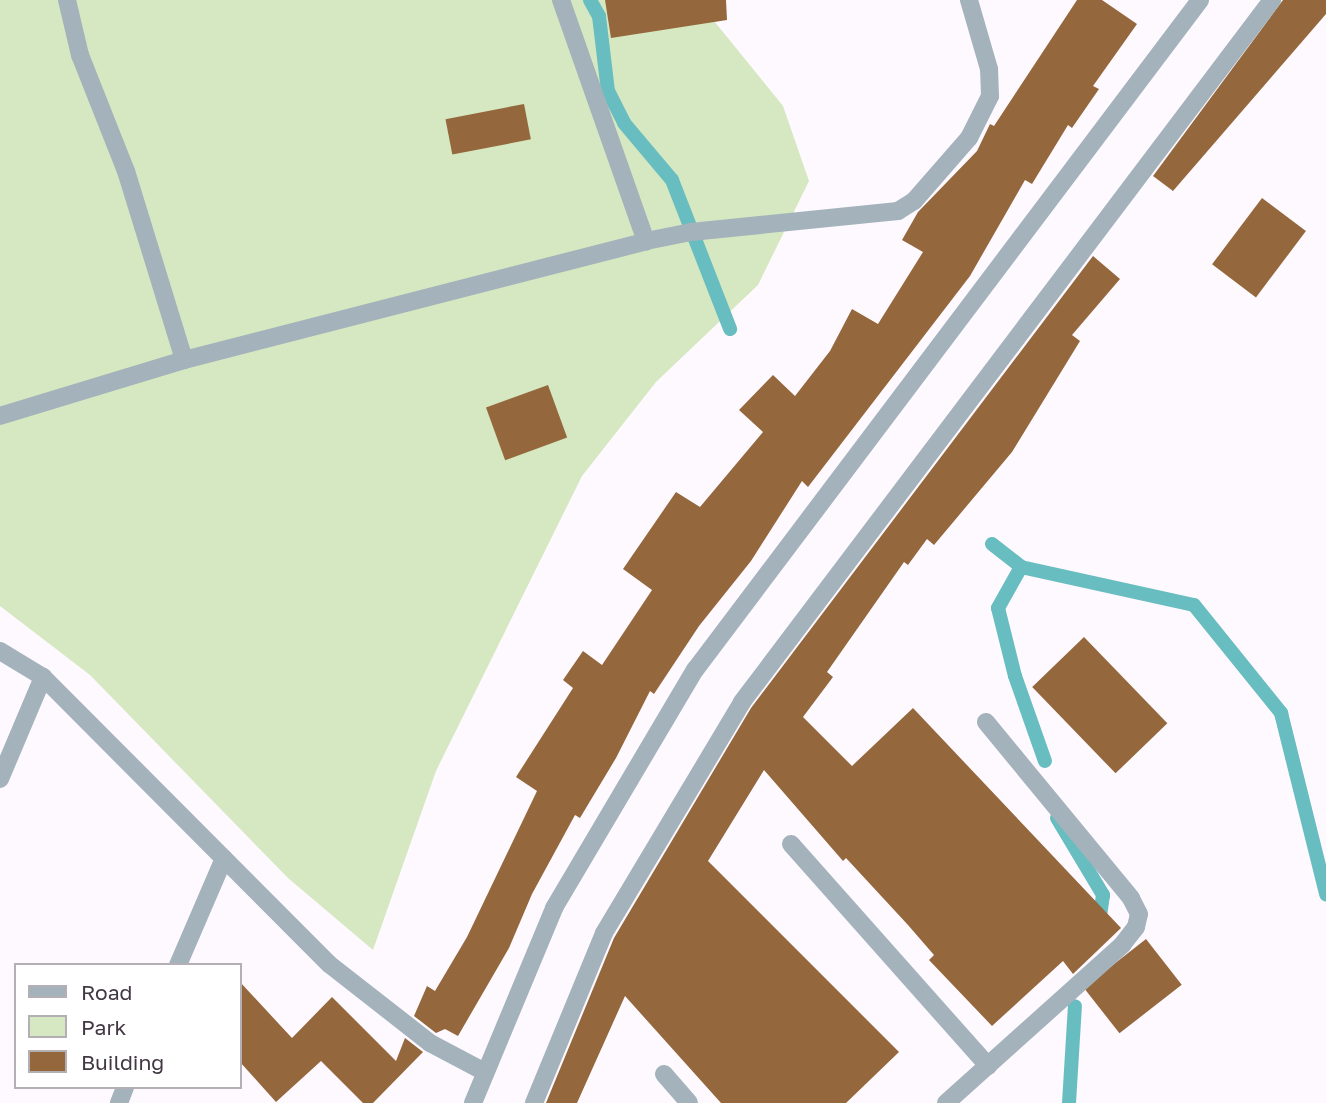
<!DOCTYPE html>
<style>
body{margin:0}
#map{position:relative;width:1326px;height:1103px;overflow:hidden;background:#fef9ff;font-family:"Golos Text",sans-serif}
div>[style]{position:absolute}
.green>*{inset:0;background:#d6e8c1}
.stream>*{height:14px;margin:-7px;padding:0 7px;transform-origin:7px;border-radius:7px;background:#68bdc0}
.building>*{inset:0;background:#94683c;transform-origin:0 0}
.street>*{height:18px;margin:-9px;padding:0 9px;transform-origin:9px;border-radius:9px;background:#a4b2bb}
span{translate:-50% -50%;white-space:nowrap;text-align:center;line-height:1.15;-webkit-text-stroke:7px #fff;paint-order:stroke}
.legend{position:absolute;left:14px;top:963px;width:228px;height:126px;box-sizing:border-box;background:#fff;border:2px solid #b3afb4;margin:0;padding:9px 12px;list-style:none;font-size:21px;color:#423843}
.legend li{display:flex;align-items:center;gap:14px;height:35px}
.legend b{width:35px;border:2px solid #b3afb4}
</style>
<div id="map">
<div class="green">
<div style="clip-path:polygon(0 0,697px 0,783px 106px,809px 181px,758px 285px,656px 382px,582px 476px,436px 771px,373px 950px,288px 878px,90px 675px,0 606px)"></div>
</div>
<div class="stream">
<div style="left:590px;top:0;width:18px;rotate:61deg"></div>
<div style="left:599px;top:16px;width:76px;rotate:83.2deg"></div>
<div style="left:608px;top:91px;width:36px;rotate:63deg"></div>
<div style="left:624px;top:123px;width:75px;rotate:49.9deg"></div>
<div style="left:672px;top:180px;width:160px;rotate:68.7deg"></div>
<div style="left:992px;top:544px;width:37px;rotate:38deg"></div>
<div style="left:1021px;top:567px;width:47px;rotate:119.3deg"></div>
<div style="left:998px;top:608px;width:70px;rotate:76deg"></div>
<div style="left:1015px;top:676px;width:90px;rotate:70.6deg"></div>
<div style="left:1021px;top:567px;width:177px;rotate:12.4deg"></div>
<div style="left:1194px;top:605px;width:139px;rotate:51.1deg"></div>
<div style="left:1281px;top:713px;width:187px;rotate:76deg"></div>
<div style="left:1057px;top:818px;width:90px;rotate:59.1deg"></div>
<div style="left:1103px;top:895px;width:29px;rotate:98deg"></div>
<div style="left:1069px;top:1103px;width:97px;rotate:-86.5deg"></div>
</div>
<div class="building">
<div style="clip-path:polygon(605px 0,726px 0,727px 20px,611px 38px)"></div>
<div style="clip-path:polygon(1077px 0,1102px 0,1137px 24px,1093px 86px,1099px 89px,1072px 128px,1068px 125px,1032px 184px,1025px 180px,970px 276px,808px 487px,802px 481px,751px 561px,699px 626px,654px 694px,650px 691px,616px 758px,580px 818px,575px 815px,532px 894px,509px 948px,458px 1036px,445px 1029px,436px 1033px,414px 1016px,427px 986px,435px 991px,467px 937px,537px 791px,516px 777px,573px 688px,563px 680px,583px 651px,602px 665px,652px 590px,623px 569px,676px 492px,700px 507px,763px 432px,739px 410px,773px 375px,795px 396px,830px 351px,852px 309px,878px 324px,923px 252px,902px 240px,918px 212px,977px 151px,990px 124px,994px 126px)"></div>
<div style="clip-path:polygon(1283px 0,1326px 0,1326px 14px,1173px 191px,1153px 176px)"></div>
<div style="left:524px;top:104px;width:36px;height:80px;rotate:79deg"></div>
<div style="left:1262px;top:198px;width:55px;height:83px;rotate:37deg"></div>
<div style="clip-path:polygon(1093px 256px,1120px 279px,1072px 335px,1080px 341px,1012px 452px,934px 545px,927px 539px,908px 565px,904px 562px,827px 672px,833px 677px,803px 717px,852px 766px,913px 708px,1121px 928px,1073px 974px,1063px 961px,992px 1026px,929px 960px,934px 955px,908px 925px,846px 858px,843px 861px,764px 770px,708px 861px,899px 1052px,846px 1103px,721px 1103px,625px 996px,577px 1103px,546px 1103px,614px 938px,751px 708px)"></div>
<div style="left:548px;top:385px;width:56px;height:66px;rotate:70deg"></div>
<div style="left:1084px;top:637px;width:120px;height:72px;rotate:46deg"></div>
<div style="left:1146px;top:939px;width:58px;height:79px;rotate:52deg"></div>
<div style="clip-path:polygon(240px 982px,292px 1038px,332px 997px,396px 1061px,405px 1038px,423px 1052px,373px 1103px,363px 1103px,321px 1061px,276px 1102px,240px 1062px)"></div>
</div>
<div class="street">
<div style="left:67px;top:0;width:57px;rotate:76.7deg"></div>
<div style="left:80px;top:55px;width:125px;rotate:68.4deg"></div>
<div style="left:126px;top:171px;width:198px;rotate:72.9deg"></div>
<div style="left:561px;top:0;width:256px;rotate:70.6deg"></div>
<div style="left:0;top:416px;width:192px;rotate:-16.9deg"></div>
<div style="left:184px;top:360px;width:477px;rotate:-14.4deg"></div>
<div style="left:646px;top:241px;width:46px;rotate:-11.3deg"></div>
<div style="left:691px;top:232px;width:208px;rotate:-5.8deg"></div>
<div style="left:898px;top:211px;width:19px;rotate:-32deg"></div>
<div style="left:914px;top:201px;width:84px;rotate:-48.9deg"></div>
<div style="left:969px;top:138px;width:47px;rotate:-63.4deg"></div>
<div style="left:990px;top:96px;width:27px;rotate:-92deg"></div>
<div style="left:989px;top:69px;width:72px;rotate:-106.2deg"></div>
<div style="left:0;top:651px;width:50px;rotate:31.2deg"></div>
<div style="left:43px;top:677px;width:405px;rotate:45.1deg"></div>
<div style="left:329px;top:964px;width:128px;rotate:38deg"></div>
<div style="left:430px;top:1043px;width:62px;rotate:27.8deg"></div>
<div style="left:0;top:779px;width:111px;rotate:-67.1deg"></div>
<div style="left:791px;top:844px;width:297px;rotate:48.4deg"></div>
<div style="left:178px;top:965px;width:116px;rotate:-66.7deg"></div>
<div style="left:664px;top:1074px;width:38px;rotate:49deg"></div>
<div style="left:119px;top:1103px;width:17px;rotate:-69deg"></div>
<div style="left:473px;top:1103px;width:211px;rotate:-67.4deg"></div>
<div style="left:554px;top:908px;width:277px;rotate:-59.4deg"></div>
<div style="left:695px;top:670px;width:839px;rotate:-52.99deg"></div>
<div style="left:534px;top:1103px;width:184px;rotate:-67.6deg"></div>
<div style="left:604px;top:933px;width:269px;rotate:-59.1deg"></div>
<div style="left:742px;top:702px;width:880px;rotate:-52.95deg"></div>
<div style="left:946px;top:1103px;width:237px;rotate:-41.9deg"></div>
<div style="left:1122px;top:945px;width:23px;rotate:-52deg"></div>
<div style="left:1136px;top:927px;width:13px;rotate:-77deg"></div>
<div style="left:1139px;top:914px;width:18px;rotate:-117deg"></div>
<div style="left:1131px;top:898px;width:228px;rotate:-129.5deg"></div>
</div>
<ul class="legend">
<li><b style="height:9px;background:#a4b2bb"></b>Road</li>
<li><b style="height:19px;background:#d6e8c1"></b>Park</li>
<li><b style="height:19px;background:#94683c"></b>Building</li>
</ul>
</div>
